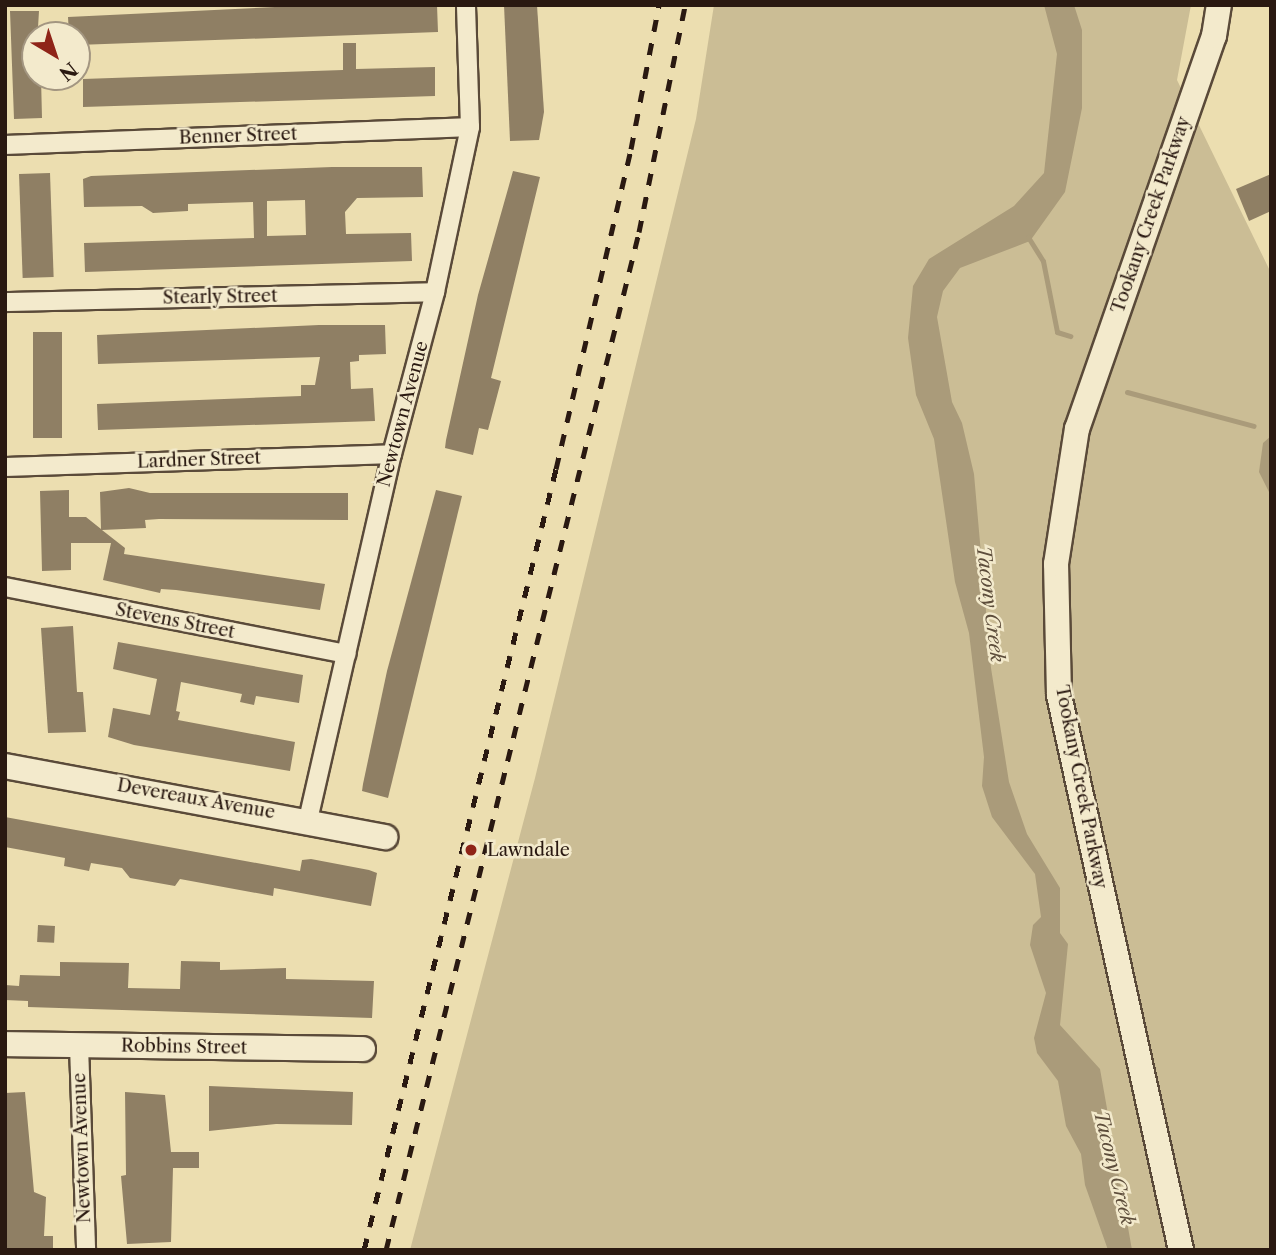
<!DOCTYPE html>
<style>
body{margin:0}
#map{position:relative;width:1276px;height:1255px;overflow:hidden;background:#ecdeb0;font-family:"Libre Caslon Text",serif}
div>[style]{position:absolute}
.green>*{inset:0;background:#cbbd95}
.water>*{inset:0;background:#aa9b7a}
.stream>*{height:5px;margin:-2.5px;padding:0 2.5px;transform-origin:2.5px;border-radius:2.5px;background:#aa9b7a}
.building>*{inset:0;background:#8f7f64;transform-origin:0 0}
.roads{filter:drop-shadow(2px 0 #5a4a39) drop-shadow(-2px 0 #5a4a39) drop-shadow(0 2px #5a4a39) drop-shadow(0 -2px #5a4a39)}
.street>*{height:18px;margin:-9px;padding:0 9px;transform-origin:9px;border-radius:9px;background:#f3eacc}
.secondary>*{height:24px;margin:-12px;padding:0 12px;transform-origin:12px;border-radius:12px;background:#f3eacc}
.rail>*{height:5px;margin-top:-2.5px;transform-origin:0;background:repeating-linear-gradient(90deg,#2a1911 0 12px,transparent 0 24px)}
.dots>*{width:19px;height:19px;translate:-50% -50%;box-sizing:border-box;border:4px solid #f3eacc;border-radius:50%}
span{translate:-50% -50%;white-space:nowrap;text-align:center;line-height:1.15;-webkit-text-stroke:5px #f3eacc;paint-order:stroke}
.street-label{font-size:18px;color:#2a1911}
.poi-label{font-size:18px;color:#2a1911}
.left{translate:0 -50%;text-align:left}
.water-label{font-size:19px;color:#5d4d3b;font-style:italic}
.frame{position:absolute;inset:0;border:7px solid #2a1911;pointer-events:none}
.north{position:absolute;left:21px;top:21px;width:70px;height:70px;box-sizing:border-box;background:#f3eacc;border:2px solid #a39681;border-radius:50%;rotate:141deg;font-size:19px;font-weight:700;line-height:28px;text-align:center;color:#2a1911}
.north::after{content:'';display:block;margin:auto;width:24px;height:32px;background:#8f2418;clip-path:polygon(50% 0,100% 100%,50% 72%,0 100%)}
</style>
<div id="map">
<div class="green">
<div style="clip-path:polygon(714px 5px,1191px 5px,1177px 80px,1271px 273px,1271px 1250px,410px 1250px,535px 778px,696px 119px)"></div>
</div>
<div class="water">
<div style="clip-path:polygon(1044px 5px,1074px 5px,1082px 30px,1082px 108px,1065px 192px,1030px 241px,960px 268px,943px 291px,937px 317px,952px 402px,962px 423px,974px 474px,991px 668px,1009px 782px,1027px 834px,1060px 888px,1060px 933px,1068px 944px,1060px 1025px,1100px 1069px,1132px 1250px,1108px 1250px,1085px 1185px,1081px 1154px,1066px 1126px,1058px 1081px,1037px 1053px,1034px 1038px,1046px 993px,1030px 945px,1033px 925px,1041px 917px,1035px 874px,992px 817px,982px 786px,984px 757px,969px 633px,955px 582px,934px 439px,916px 395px,908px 338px,913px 286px,929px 259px,1014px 206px,1044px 173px,1057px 54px)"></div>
<div style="clip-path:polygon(1271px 436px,1271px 496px,1259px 472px,1263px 443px)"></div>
</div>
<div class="stream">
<div style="left:1028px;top:237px;width:28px;rotate:58deg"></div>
<div style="left:1043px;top:261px;width:72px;rotate:78.8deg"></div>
<div style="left:1057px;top:332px;width:14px;rotate:17deg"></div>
<div style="left:1127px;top:392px;width:131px;rotate:15deg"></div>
</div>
<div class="building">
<div style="clip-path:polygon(437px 5px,438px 32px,77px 45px,77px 35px,69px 35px,68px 17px,296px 6px)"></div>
<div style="clip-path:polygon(504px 5px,537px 5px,544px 112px,539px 140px,510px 141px)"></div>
<div style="clip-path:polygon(10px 11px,39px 11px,35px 77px,41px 77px,42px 118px,14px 119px)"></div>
<div style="clip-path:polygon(343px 43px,356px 43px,356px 69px,435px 67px,435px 96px,83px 107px,83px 79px,343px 70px)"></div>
<div style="clip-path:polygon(evenodd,332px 167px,422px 167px,423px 197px,357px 198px,345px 212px,346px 234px,411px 233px,412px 261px,85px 272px,84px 243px,254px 238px,253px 202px,188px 204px,188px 211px,153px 213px,142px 206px,84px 207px,83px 179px,91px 176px,332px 167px,305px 200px,306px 235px,267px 236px,267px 201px,305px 200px)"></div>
<div style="clip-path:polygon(513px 171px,540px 177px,491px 378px,501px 381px,488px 430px,479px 428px,473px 455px,445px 448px,446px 440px,478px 295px)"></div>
<div style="left:50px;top:173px;width:104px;height:31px;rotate:88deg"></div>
<div style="clip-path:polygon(1271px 174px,1271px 211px,1249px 221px,1236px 189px)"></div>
<div style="clip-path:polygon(319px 325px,385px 325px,386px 354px,359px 355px,359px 361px,350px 362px,351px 389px,373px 388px,375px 421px,98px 430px,97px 404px,301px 396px,301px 385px,315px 385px,320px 357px,98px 364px,97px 335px)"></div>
<div style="left:33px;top:332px;width:29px;height:106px"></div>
<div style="clip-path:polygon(129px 488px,150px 493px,348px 493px,348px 520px,159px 519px,145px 520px,146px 528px,102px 530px,125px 548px,124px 554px,325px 584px,320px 610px,176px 590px,161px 589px,160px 593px,103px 580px,111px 543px,71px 543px,71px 570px,42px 571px,40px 491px,69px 490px,69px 517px,86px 517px,101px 529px,100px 492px)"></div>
<div style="clip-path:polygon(436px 490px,462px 496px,388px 798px,362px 791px,363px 784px,387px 671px)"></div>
<div style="clip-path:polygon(73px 626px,77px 692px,83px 692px,86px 732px,48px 733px,41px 628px)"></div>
<div style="clip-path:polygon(118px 642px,303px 675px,299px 703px,256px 696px,254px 705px,240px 702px,242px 694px,181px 682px,176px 711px,180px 712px,178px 720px,295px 742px,290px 771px,134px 745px,108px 737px,113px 708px,150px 715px,157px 679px,113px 669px)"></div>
<div style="clip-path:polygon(5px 817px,300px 871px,302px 860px,311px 859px,369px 870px,377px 873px,371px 906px,274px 888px,273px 896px,180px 879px,175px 886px,130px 878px,122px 868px,91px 863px,89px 871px,64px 866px,65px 858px,5px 847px)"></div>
<div style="left:38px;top:925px;width:17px;height:17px;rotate:3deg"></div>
<div style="clip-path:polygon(181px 961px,220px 962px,220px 970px,286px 968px,286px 979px,374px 981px,372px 1018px,28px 1007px,28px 1001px,5px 1000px,5px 985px,19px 986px,20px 975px,60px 976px,60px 962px,129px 963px,128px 988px,180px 989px)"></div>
<div style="clip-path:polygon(209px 1086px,353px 1092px,352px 1125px,276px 1124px,209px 1131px)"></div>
<div style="clip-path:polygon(25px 1092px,34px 1192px,46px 1197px,44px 1236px,53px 1236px,53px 1250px,7px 1250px,5px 1093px)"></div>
<div style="clip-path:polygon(125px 1092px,165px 1095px,171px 1152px,199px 1152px,199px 1168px,173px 1168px,171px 1242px,127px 1244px,121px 1176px,126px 1175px)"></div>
</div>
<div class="roads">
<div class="street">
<div style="left:5px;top:145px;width:465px;rotate:-2.2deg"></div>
<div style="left:5px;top:302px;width:430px;rotate:-1.3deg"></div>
<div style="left:5px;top:467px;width:387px;rotate:-1.9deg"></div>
<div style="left:5px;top:587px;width:348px;rotate:11.1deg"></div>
<div style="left:308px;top:820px;width:376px;rotate:-77.1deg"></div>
<div style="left:392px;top:454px;width:168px;rotate:-75.1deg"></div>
<div style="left:435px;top:292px;width:169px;rotate:-78deg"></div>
<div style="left:470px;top:127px;width:122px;rotate:-91.9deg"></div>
<div style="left:79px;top:1046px;width:204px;rotate:88deg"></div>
</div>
<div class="secondary">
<div style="left:5px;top:766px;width:387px;rotate:10.6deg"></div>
<div style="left:5px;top:1044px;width:358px;rotate:0.8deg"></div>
<div style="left:1181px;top:1250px;width:568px;rotate:-102.4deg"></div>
<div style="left:1059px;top:695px;width:131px;rotate:-91.3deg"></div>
<div style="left:1056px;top:564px;width:137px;rotate:-81.2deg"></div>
<div style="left:1077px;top:429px;width:416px;rotate:-70.8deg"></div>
<div style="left:1214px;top:36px;width:31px;rotate:-81deg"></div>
</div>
</div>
<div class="rail">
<div style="left:364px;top:1250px;width:804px;rotate:-76.19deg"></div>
<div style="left:556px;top:469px;width:329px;rotate:-76.8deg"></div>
<div style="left:631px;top:149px;width:147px;rotate:-79deg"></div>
<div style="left:386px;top:1250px;width:1049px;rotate:-76.04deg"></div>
<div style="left:639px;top:232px;width:232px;rotate:-78.5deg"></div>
</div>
<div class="dots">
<div style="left:471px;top:850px;background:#8f2418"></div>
</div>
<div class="street-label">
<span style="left:238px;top:136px;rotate:-2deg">Benner Street</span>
<span style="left:1151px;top:215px;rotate:-71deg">Tookany Creek Parkway</span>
<span style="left:220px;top:297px;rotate:-1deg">Stearly Street</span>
<span style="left:403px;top:414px;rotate:-75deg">Newtown Avenue</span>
<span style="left:199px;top:460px;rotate:-2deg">Lardner Street</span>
<span style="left:175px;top:621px;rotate:11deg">Stevens Street</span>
<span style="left:1081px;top:787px;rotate:79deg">Tookany Creek Parkway</span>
<span style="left:196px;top:799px;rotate:10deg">Devereaux Avenue</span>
<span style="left:184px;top:1047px;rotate:1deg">Robbins Street</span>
<span style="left:82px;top:1148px;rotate:-92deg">Newtown Avenue</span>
</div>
<div class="poi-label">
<span class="left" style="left:487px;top:850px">Lawndale</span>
</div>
<div class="water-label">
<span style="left:990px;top:604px;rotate:83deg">Tacony Creek</span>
<span style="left:1114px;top:1168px;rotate:76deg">Tacony Creek</span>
</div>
<div class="frame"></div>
<div class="north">N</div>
</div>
